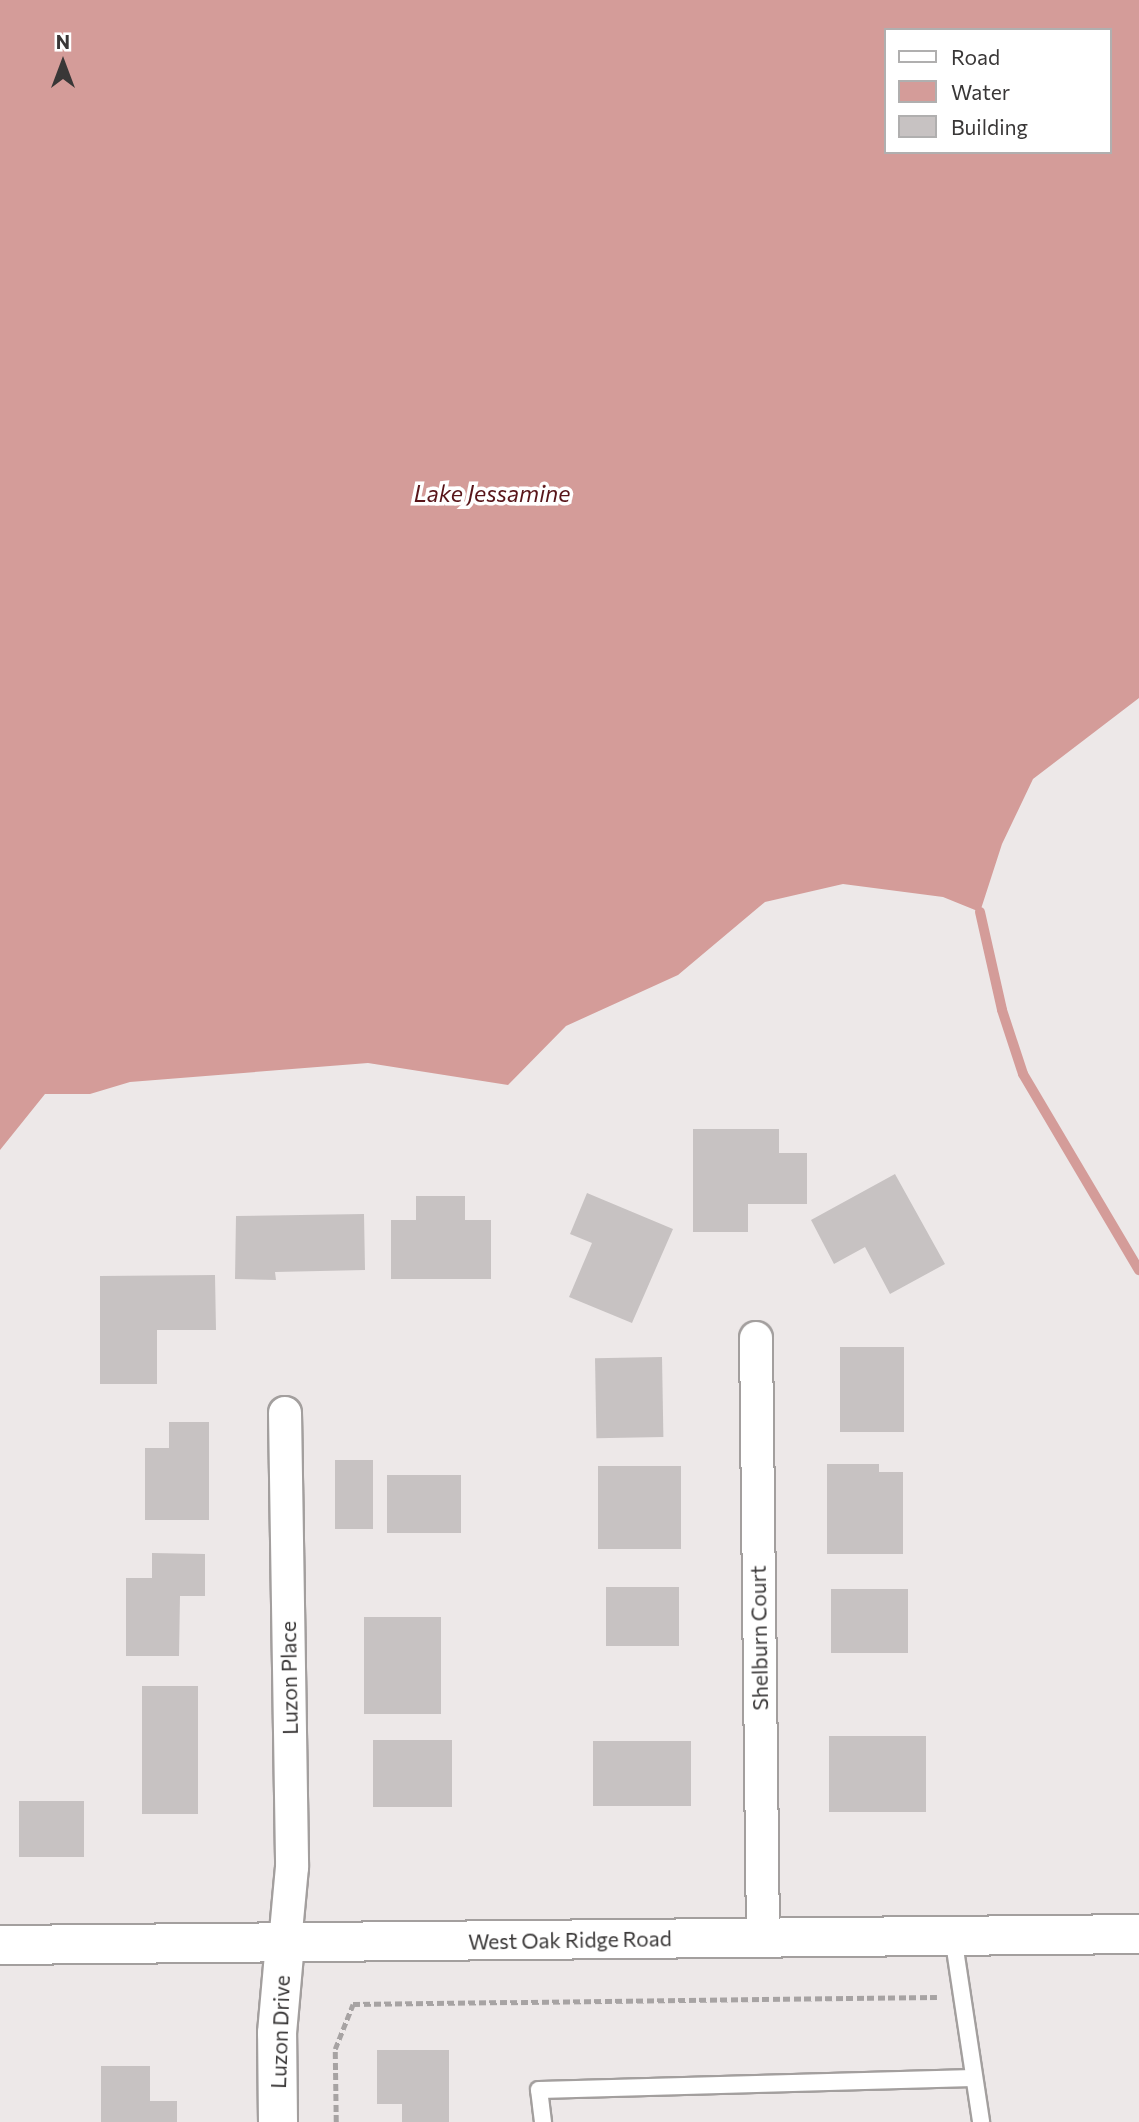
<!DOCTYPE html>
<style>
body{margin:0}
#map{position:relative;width:1139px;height:2122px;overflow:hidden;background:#ede8e8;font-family:Commissioner,sans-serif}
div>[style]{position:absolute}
.water>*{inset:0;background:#d49c99}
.stream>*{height:10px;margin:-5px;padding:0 5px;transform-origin:5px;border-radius:5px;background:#d49c99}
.building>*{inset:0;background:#c7c2c2;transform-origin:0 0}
.path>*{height:4.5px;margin-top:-2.25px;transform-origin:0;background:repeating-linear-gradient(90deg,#a7a3a3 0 7px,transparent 0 10.5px)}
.roads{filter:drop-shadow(2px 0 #a39f9e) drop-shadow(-2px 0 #a39f9e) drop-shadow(0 2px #a39f9e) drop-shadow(0 -2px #a39f9e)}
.service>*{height:16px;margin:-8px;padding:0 8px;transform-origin:8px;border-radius:8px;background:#fff}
.minor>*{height:32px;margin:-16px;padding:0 16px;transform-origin:16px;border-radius:16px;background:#fff}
.tertiary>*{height:38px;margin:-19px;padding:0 19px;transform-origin:19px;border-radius:19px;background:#fff}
.secondary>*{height:38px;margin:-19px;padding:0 19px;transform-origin:19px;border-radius:19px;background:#fff}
span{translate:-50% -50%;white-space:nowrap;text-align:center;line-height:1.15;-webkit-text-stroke:7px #fff;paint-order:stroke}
.street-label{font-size:21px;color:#393737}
.water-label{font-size:23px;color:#581519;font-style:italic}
.legend{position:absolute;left:884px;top:28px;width:228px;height:126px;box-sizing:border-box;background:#fff;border:2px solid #b0afaf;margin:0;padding:9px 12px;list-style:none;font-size:21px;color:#393737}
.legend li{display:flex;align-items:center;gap:14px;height:35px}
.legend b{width:35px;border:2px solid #b0afaf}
.north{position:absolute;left:28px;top:28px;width:70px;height:70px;-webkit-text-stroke:5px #fff;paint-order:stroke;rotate:0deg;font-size:19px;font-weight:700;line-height:28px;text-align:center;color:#393737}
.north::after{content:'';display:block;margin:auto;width:24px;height:32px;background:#393737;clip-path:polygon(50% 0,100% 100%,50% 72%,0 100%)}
</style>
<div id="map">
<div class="water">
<div style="clip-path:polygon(evenodd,0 0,1139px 0,1139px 698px,1033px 779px,1002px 844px,980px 912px,943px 897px,843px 884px,765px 902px,678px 975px,566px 1026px,508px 1085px,368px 1063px,130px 1082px,90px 1094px,45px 1094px,0 1150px,0 0,885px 30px,1109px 30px,1109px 152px,885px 152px,885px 30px)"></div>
</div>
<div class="stream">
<div style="left:980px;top:912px;width:100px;rotate:77.3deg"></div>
<div style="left:1002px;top:1010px;width:67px;rotate:71.8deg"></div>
<div style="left:1023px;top:1074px;width:228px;rotate:59.4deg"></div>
</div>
<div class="building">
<div style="clip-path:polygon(693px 1129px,779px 1129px,779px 1153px,807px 1153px,807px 1204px,748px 1204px,748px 1232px,693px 1232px)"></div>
<div style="clip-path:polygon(895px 1174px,945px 1264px,890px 1294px,865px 1247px,834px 1264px,811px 1220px)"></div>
<div style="clip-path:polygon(587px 1193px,673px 1229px,632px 1323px,569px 1297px,592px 1243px,570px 1234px)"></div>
<div style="clip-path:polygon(416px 1196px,465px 1196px,465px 1220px,491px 1220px,491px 1279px,391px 1279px,391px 1220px,416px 1220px)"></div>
<div style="clip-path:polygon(364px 1214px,365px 1270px,275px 1272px,276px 1280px,235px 1279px,236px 1216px)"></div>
<div style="clip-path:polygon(215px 1275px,216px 1330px,157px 1330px,157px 1384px,100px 1384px,100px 1276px)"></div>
<div style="left:840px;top:1347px;width:64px;height:85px"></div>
<div style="left:662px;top:1357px;width:80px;height:67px;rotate:89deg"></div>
<div style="clip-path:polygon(169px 1422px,209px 1422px,209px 1520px,145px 1520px,145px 1448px,169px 1448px)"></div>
<div style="left:335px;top:1460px;width:38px;height:69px"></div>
<div style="clip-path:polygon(827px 1464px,879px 1464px,879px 1472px,903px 1472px,903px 1554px,827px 1554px)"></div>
<div style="left:598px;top:1466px;width:83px;height:83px"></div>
<div style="left:387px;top:1475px;width:74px;height:58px"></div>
<div style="clip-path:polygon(152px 1553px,205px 1554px,205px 1596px,180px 1596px,179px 1656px,126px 1656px,126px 1578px,152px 1578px)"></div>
<div style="left:606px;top:1587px;width:73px;height:59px"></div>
<div style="left:831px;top:1589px;width:77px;height:64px"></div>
<div style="left:364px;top:1617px;width:77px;height:97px"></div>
<div style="left:198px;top:1686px;width:128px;height:56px;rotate:90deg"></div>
<div style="left:829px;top:1736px;width:97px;height:76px"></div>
<div style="left:373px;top:1740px;width:79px;height:67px"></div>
<div style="left:593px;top:1741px;width:98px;height:65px"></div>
<div style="left:19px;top:1801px;width:65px;height:56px"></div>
<div style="clip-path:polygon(377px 2050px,449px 2050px,449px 2122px,402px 2122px,402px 2104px,377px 2104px)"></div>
<div style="clip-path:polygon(101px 2066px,150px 2066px,150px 2101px,177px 2101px,177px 2122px,101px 2122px)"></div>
</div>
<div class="path">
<div style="left:336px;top:2122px;width:73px;rotate:-90.8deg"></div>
<div style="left:335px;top:2049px;width:48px;rotate:-68.2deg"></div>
<div style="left:353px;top:2004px;width:584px;rotate:-0.69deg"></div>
</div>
<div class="roads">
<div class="service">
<div style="left:953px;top:1936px;width:188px;rotate:81.4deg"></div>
<div style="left:543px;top:2122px;width:32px;rotate:-97deg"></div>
<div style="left:539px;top:2090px;width:435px;rotate:-1.6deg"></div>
</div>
<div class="minor">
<div style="left:756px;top:1338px;width:600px;rotate:89.33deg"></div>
<div style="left:285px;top:1413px;width:454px;rotate:89.1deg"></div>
<div style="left:292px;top:1867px;width:76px;rotate:95.3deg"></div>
</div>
<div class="tertiary">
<div style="left:278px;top:2122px;width:89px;rotate:-90.6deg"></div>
<div style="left:277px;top:2033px;width:90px;rotate:-84.9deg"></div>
</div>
<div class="secondary">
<div style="left:0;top:1945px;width:1139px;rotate:-0.55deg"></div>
</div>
</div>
<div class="street-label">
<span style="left:759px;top:1638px;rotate:-91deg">Shelburn Court</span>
<span style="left:289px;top:1678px;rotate:-91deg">Luzon Place</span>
<span style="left:570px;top:1940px;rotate:-1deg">West Oak Ridge Road</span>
<span style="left:280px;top:2032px;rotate:-88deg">Luzon Drive</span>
</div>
<div class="water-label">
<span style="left:492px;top:493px">Lake Jessamine</span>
</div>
<ul class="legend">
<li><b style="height:9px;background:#fff"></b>Road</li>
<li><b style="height:19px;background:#d49c99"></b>Water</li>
<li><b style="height:19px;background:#c7c2c2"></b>Building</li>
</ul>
<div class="north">N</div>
</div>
